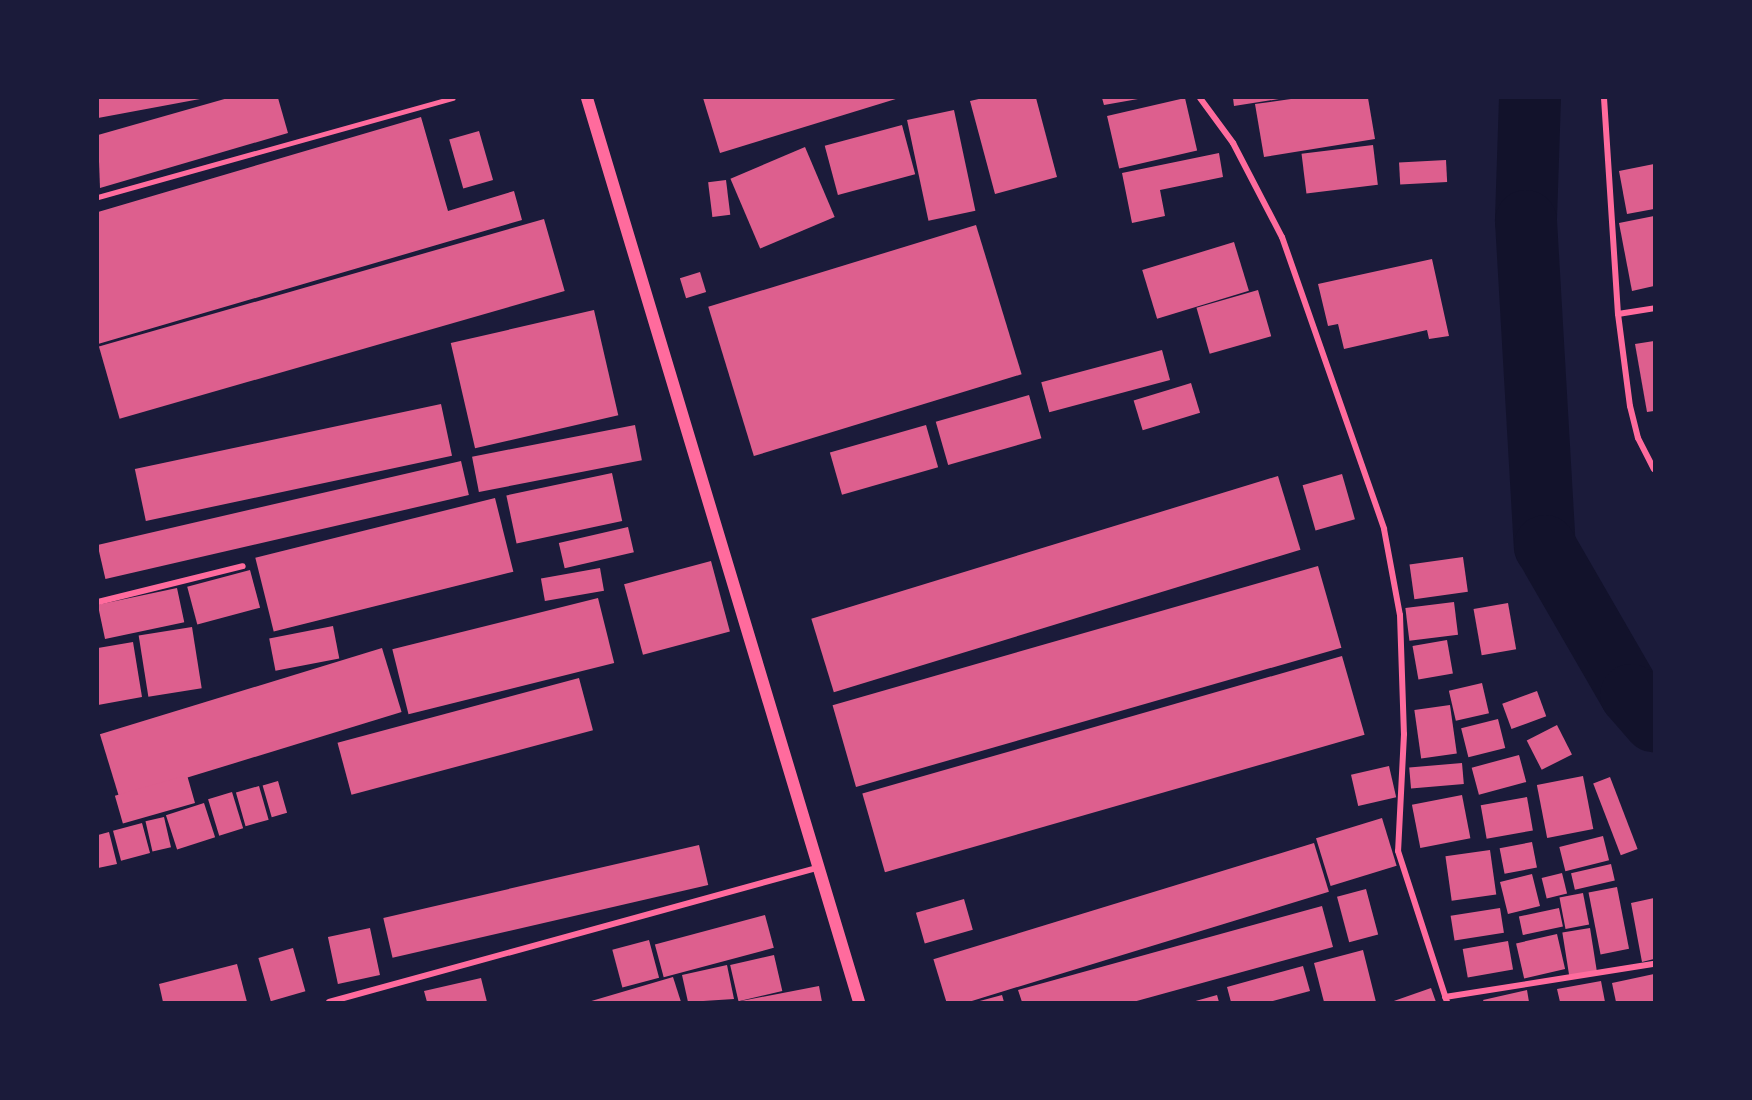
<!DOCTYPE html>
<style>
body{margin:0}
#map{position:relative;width:1752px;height:1100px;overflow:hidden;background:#1b1b3a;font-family:"Nunito Sans",sans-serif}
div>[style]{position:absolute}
.river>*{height:62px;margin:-31px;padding:0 31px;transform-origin:31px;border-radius:31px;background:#12122b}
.building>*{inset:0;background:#dd5f8e;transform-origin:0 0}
.service>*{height:4.5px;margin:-2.25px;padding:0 2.25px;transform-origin:2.25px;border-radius:2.25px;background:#ff6b9d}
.minor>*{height:6px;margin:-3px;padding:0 3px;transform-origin:3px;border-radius:3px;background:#ff6b9d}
.secondary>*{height:12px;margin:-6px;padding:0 6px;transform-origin:6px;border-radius:6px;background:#ff6b9d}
span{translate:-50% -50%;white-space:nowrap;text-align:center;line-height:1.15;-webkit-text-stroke:5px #1b1b3a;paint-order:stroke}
.frame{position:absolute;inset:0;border:99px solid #1b1b3a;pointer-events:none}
</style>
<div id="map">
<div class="river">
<div style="left:1530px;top:98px;width:123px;rotate:91.9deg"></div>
<div style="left:1526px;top:221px;width:326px;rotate:86.7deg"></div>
<div style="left:1545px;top:546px;width:172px;rotate:60deg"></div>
<div style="left:1631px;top:695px;width:35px;rotate:49deg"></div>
</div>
<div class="building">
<div style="clip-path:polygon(98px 98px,200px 98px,200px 99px,98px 118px)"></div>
<div style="clip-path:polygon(228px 98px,278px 98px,288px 133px,100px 188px,98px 135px)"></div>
<div style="clip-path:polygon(703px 98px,899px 98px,720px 153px)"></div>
<div style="clip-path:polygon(983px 98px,1036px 98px,1057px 177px,995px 194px,970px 101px)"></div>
<div style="clip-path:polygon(1102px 98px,1138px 98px,1138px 99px,1104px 105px)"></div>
<div style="left:1185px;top:98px;width:54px;height:80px;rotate:77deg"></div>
<div style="clip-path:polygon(1233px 98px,1279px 98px,1279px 99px,1234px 106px)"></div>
<div style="clip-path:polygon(1298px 98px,1368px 98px,1375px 139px,1264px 157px,1255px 104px)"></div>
<div style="left:954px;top:110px;width:103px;height:48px;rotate:78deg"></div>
<div style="clip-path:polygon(421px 117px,448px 211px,514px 191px,522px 220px,98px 344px,98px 212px)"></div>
<div style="left:902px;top:125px;width:51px;height:80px;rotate:75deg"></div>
<div style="left:479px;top:131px;width:51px;height:31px;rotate:74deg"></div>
<div style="left:1373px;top:145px;width:40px;height:72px;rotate:83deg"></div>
<div style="left:805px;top:147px;width:76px;height:81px;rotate:67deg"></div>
<div style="clip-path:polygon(1219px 153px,1223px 177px,1160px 190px,1165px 216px,1132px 223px,1122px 173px)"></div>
<div style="left:1446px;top:160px;width:22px;height:47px;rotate:87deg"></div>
<div style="clip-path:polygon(1654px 164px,1654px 209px,1627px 214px,1619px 171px)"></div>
<div style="left:726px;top:180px;width:35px;height:18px;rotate:83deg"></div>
<div style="clip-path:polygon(1654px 216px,1654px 286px,1632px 291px,1619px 223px)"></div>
<div style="left:544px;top:219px;width:75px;height:463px;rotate:74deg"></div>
<div style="left:976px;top:225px;width:156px;height:280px;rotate:73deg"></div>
<div style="left:1234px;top:242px;width:51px;height:96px;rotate:73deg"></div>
<div style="clip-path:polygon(1432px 259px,1449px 336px,1429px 339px,1427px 330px,1344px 349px,1338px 324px,1328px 326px,1318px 284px)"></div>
<div style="left:700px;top:272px;width:21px;height:21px;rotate:73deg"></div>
<div style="left:1258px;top:290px;width:48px;height:64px;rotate:74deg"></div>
<div style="left:594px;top:310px;width:108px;height:147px;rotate:77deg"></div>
<div style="clip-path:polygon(1654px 341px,1654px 411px,1647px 412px,1635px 344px)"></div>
<div style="left:1162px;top:350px;width:31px;height:125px;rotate:75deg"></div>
<div style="left:1191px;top:383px;width:31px;height:60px;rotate:73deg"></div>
<div style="left:1029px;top:395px;width:45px;height:97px;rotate:74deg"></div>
<div style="left:441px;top:404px;width:53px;height:313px;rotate:78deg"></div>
<div style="left:635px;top:425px;width:36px;height:166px;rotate:79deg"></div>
<div style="left:926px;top:425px;width:44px;height:100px;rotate:74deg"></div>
<div style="left:461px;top:461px;width:35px;height:373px;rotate:77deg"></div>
<div style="left:612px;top:473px;width:49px;height:108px;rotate:78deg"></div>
<div style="left:1342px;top:474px;width:47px;height:41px;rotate:74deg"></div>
<div style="left:1278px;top:476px;width:77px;height:488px;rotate:73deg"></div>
<div style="left:495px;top:498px;width:76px;height:247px;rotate:76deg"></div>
<div style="left:628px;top:527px;width:26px;height:71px;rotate:77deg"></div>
<div style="left:1463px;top:557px;width:35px;height:54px;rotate:82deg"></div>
<div style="left:711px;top:561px;width:73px;height:90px;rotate:75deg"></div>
<div style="left:1318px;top:566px;width:85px;height:505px;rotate:74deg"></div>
<div style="left:600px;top:568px;width:23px;height:60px;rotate:80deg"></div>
<div style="left:250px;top:570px;width:39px;height:65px;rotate:75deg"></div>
<div style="left:177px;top:588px;width:35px;height:81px;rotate:78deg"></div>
<div style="left:598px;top:598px;width:67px;height:212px;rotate:76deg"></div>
<div style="left:1454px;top:602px;width:33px;height:49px;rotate:83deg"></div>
<div style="left:1508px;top:603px;width:47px;height:35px;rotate:80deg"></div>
<div style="left:333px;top:626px;width:33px;height:65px;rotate:79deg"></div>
<div style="left:192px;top:627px;width:62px;height:54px;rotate:81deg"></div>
<div style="left:1447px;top:640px;width:34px;height:35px;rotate:80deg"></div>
<div style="clip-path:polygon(133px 642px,142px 697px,98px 705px,98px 648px)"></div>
<div style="left:382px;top:648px;width:67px;height:295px;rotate:73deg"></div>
<div style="left:1342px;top:656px;width:82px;height:499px;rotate:74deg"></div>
<div style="left:579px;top:678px;width:54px;height:250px;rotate:75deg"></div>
<div style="left:1482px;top:683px;width:31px;height:34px;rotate:77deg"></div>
<div style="left:1537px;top:691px;width:27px;height:37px;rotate:70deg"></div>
<div style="left:1450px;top:705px;width:49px;height:36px;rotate:82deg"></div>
<div style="left:1498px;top:719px;width:30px;height:38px;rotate:76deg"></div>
<div style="left:1557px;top:725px;width:33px;height:34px;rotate:63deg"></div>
<div style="left:1519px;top:755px;width:28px;height:49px;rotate:75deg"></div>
<div style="left:1462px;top:763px;width:21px;height:53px;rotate:85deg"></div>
<div style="left:1389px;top:766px;width:32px;height:39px;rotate:77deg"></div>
<div style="left:187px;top:775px;width:29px;height:75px;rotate:74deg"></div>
<div style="left:1583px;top:776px;width:54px;height:47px;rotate:79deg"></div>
<div style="left:1610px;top:777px;width:77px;height:18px;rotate:69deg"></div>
<div style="left:278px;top:781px;width:33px;height:16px;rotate:74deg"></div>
<div style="left:259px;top:786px;width:35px;height:24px;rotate:74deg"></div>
<div style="left:232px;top:792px;width:38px;height:25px;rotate:73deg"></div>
<div style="left:1462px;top:795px;width:44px;height:51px;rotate:79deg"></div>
<div style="left:1527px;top:797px;width:34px;height:47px;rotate:80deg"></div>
<div style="left:204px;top:803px;width:36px;height:40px;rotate:72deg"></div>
<div style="left:164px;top:817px;width:31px;height:19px;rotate:77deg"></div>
<div style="left:1382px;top:818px;width:50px;height:69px;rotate:73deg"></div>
<div style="left:142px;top:823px;width:31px;height:30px;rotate:75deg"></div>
<div style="clip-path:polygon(109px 832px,117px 864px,98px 868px,98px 835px)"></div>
<div style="left:1603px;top:836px;width:25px;height:45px;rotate:76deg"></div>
<div style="left:1532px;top:842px;width:26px;height:33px;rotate:79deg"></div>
<div style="left:1314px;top:843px;width:51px;height:398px;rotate:73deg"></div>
<div style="left:699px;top:845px;width:41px;height:324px;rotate:77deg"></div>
<div style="left:1490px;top:850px;width:45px;height:45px;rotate:82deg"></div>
<div style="left:1611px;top:864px;width:17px;height:41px;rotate:77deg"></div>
<div style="left:1562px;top:873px;width:21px;height:21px;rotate:76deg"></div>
<div style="left:1532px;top:874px;width:33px;height:33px;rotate:76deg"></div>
<div style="left:1617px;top:887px;width:63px;height:29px;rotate:79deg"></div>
<div style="left:1366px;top:889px;width:47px;height:30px;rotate:75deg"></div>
<div style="left:1583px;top:893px;width:32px;height:24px;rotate:79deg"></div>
<div style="clip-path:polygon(1654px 898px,1654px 959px,1642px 962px,1631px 903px)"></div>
<div style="left:964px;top:899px;width:32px;height:50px;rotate:74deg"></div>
<div style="clip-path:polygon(1322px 906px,1333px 947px,1133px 1002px,1022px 1002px,1018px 990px)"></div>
<div style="left:1500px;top:908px;width:25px;height:50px;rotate:81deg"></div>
<div style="left:1559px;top:908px;width:19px;height:41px;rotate:78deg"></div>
<div style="left:765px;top:915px;width:34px;height:114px;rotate:75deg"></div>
<div style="left:370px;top:928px;width:48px;height:43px;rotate:78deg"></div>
<div style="left:1590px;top:928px;width:44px;height:28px;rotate:81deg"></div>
<div style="left:1557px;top:934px;width:36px;height:42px;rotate:77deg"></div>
<div style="left:649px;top:940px;width:39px;height:38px;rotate:75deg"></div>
<div style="left:1508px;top:941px;width:29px;height:46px;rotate:80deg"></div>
<div style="left:293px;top:948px;width:45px;height:36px;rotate:74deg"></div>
<div style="clip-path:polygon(1363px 950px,1376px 1002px,1324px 1002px,1314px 963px)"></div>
<div style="left:774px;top:955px;width:37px;height:45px;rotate:77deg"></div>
<div style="clip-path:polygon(237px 964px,247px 1002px,163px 1002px,159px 984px)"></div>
<div style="clip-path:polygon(727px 965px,734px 999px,688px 1002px,682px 975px)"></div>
<div style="clip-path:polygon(1303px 966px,1310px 991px,1269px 1002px,1231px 1002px,1227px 987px)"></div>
<div style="clip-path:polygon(1654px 974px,1654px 1002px,1616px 1002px,1612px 983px)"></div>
<div style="clip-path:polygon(673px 977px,681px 1002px,588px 1002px)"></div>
<div style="clip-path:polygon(481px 978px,487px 1002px,427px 1002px,424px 991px)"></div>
<div style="clip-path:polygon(1601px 981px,1605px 1002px,1560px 1002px,1557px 989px)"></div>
<div style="clip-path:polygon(819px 986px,822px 1002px,741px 1002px,741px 1001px)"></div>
<div style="clip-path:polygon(1431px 988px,1436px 1002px,1391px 1002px)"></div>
<div style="clip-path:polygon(1527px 990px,1529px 1002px,1484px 1002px,1483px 1000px)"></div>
<div style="clip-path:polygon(1002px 995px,1004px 1002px,976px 1002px)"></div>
<div style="clip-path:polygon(1217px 995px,1219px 1002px,1192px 1002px)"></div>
</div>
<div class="service">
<div style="left:98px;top:197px;width:368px;rotate:-15.6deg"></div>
</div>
<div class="minor">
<div style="left:1200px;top:98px;width:56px;rotate:53.7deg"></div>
<div style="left:1233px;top:143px;width:106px;rotate:62.5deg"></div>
<div style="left:1282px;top:237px;width:309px;rotate:70.7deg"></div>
<div style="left:1384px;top:529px;width:87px;rotate:79.5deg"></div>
<div style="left:1400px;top:615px;width:119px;rotate:88.1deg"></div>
<div style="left:1404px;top:734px;width:117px;rotate:92.9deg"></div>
<div style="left:1398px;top:851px;width:159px;rotate:72deg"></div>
<div style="left:1604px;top:98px;width:216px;rotate:86.3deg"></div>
<div style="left:1618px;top:314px;width:93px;rotate:82.6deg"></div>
<div style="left:1630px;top:406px;width:33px;rotate:76deg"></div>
<div style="left:1638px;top:438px;width:35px;rotate:63deg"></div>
<div style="left:1618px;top:314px;width:36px;rotate:-9deg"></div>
<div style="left:98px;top:602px;width:149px;rotate:-13.9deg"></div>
<div style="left:1445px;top:997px;width:212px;rotate:-9deg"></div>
<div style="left:329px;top:1002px;width:509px;rotate:-15.37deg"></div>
</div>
<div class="secondary">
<div style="left:587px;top:98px;width:944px;rotate:73.25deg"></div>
</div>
<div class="frame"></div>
</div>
